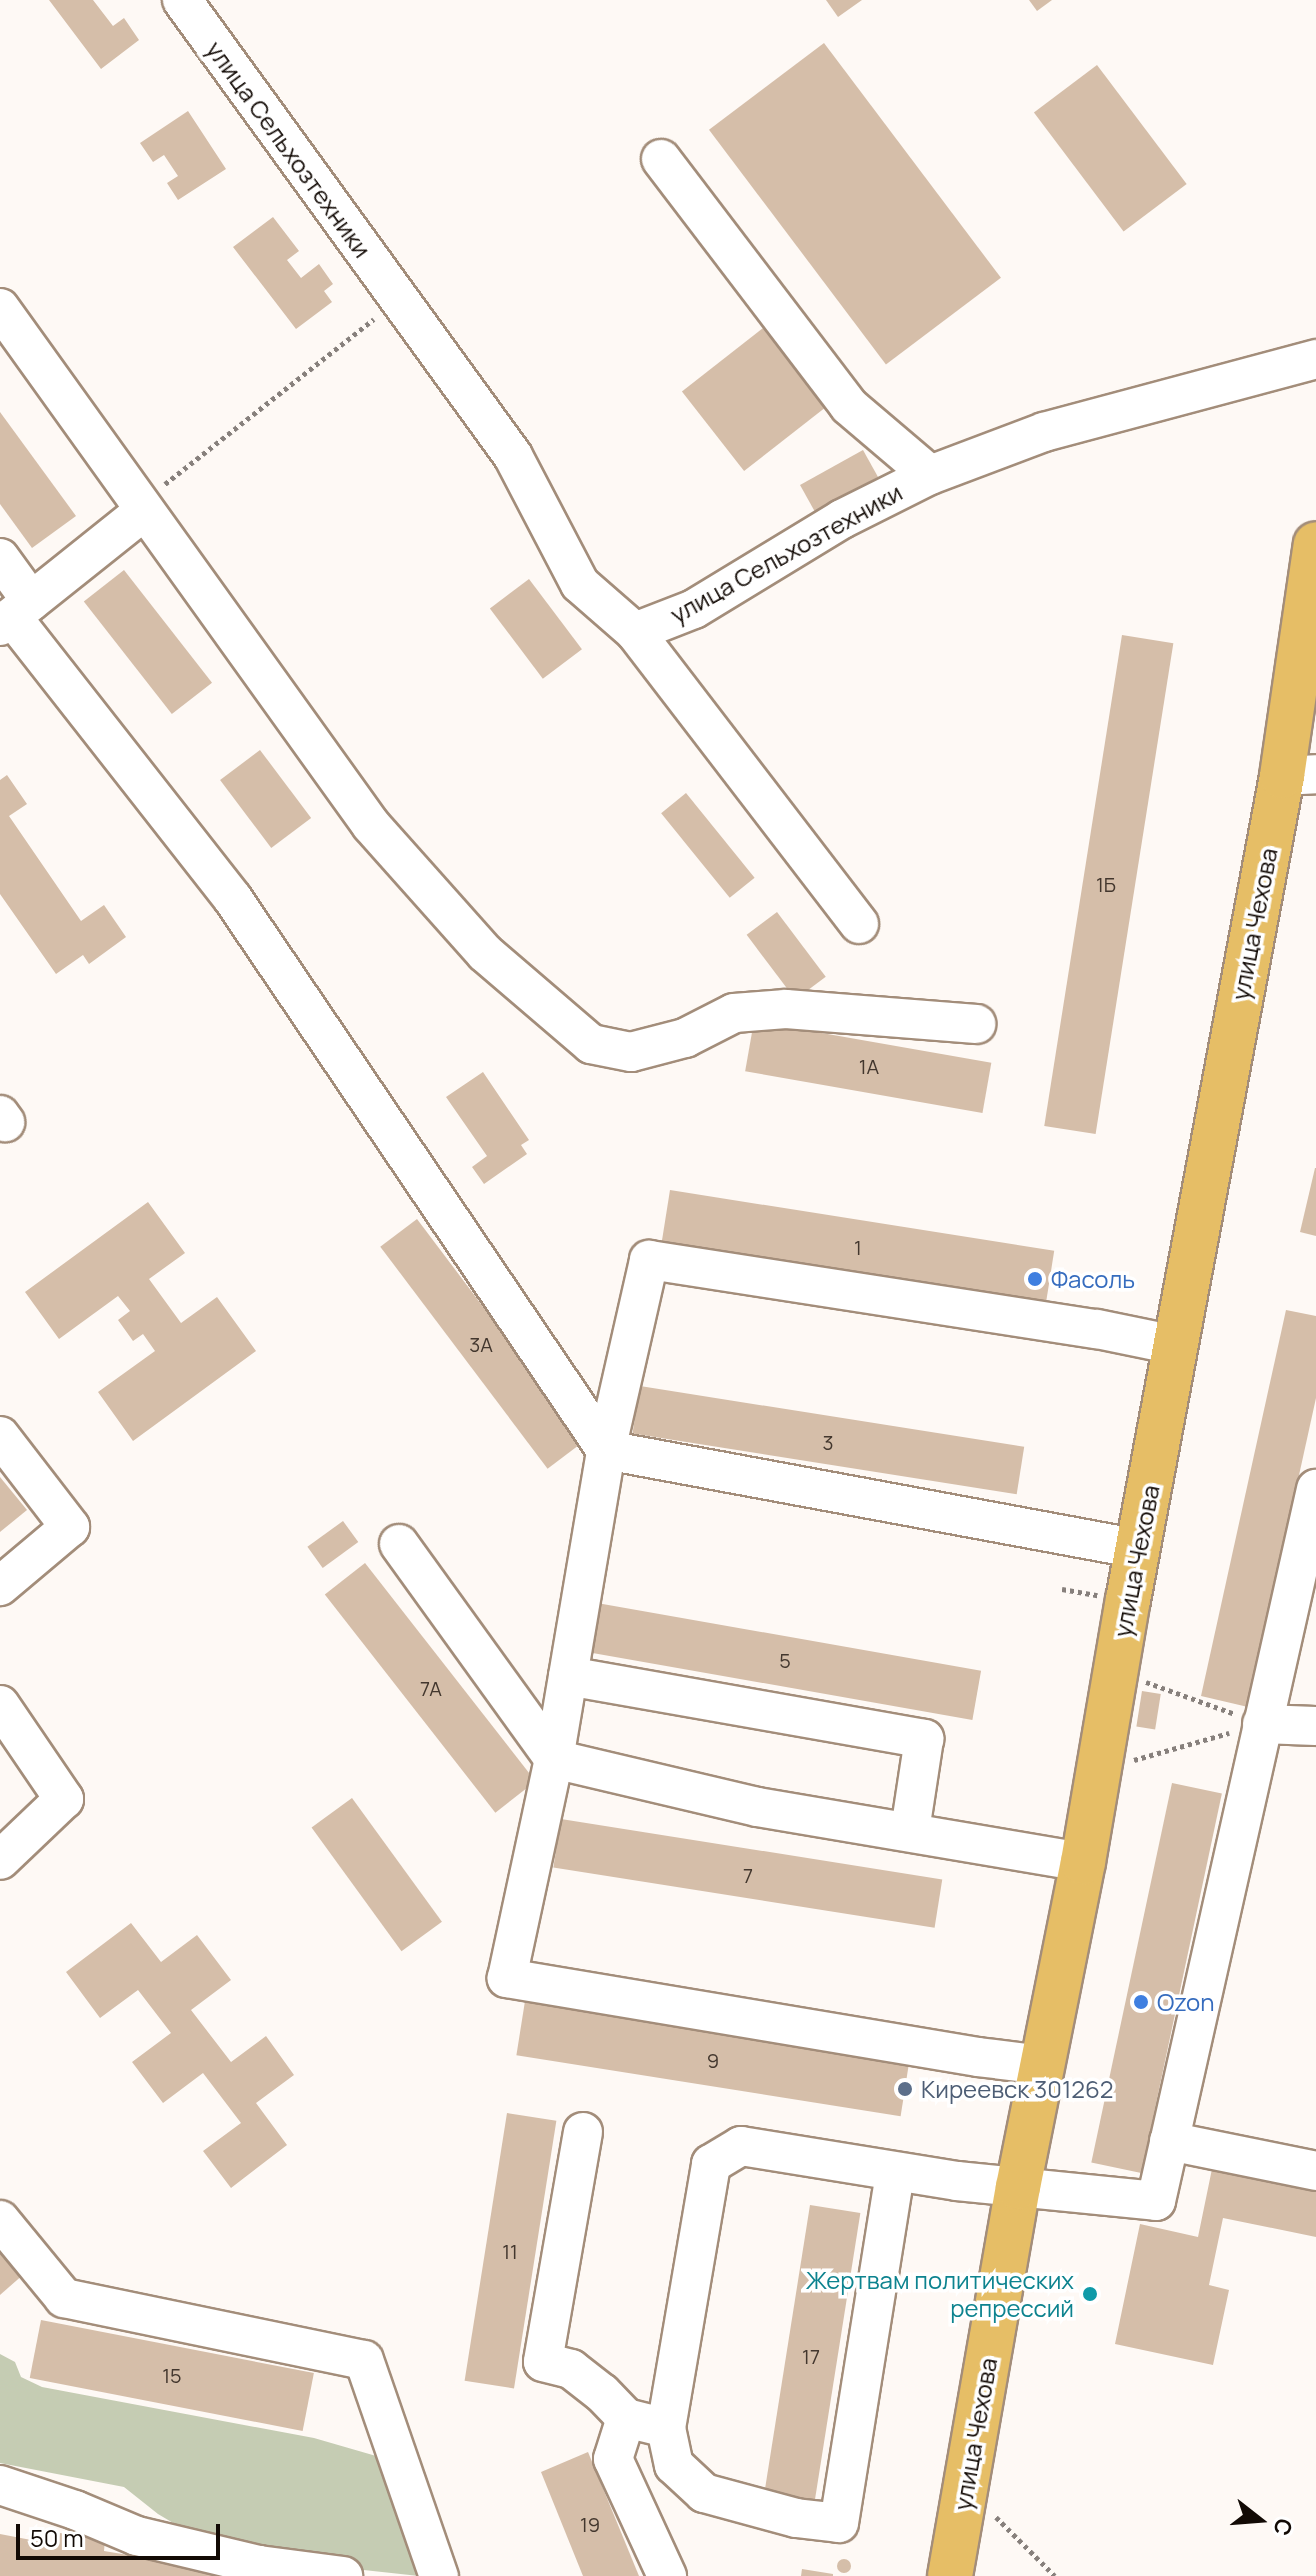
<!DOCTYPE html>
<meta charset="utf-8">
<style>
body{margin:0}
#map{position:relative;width:1316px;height:2576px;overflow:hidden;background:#fef9f5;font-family:Manrope,sans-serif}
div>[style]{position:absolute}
.green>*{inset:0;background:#c5ccb3}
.building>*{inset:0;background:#d5bea9;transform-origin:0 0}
.round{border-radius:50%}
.path>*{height:5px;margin-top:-2.5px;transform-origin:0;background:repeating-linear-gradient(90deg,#87807c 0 4px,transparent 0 8px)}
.roads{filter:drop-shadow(2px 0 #a38d7a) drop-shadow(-2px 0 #a38d7a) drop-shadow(0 2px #a38d7a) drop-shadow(0 -2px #a38d7a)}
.minor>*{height:38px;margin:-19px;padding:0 19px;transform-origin:19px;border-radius:19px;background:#fff}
.major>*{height:44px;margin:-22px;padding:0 22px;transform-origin:22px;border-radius:22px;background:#e6be66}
.dots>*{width:22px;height:22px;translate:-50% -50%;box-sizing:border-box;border:4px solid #fff;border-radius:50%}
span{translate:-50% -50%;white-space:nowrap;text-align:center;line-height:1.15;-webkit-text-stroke:7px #fff;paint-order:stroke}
.number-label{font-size:20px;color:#43372e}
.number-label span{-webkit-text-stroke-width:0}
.street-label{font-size:24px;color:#120a05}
.shop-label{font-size:24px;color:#366cbe}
.left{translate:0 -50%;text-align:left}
.service-label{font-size:24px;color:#4e5e75}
.culture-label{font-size:24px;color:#0d838f}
.right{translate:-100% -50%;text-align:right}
.north{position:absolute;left:1220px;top:2480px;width:80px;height:80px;-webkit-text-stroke:6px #fff;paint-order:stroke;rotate:107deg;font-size:22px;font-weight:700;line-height:32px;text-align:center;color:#120a05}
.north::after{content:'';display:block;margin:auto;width:28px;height:36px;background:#120a05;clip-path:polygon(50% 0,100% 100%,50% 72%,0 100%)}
.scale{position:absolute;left:16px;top:2524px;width:204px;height:36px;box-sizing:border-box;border:4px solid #120a05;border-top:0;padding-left:10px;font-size:24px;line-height:28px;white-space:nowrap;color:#120a05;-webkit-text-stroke:6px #fff;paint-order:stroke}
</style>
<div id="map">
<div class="green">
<div style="clip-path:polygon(0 2354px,15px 2362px,21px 2377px,42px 2387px,314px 2438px,383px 2458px,419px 2576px,299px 2563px,190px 2533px,158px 2514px,124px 2487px,0 2463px)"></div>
</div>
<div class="building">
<div style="clip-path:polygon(49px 0,93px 0,113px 26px,124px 18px,139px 40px,101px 69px)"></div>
<div style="clip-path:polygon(826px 0,862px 0,838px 17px)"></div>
<div style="clip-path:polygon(1029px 0,1052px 0,1037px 11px)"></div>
<div style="left:824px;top:43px;width:294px;height:144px;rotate:53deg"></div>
<div style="left:1097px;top:65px;width:149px;height:79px;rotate:53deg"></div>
<div style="clip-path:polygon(188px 111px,226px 169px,178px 200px,167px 183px,178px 176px,164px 155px,153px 162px,140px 143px)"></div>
<div style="clip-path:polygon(273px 217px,299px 251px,287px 260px,301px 278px,319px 264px,333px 284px,324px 291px,332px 302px,296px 329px,233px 247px)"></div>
<div style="left:767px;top:325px;width:101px;height:108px;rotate:52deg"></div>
<div style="clip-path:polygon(0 412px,76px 516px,32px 548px,0 504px)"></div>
<div style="left:863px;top:450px;width:31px;height:72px;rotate:61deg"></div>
<div style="left:124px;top:570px;width:143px;height:51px;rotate:52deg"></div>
<div style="left:529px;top:579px;width:88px;height:49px;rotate:53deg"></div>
<div style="left:1122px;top:635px;width:52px;height:497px;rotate:9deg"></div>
<div style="left:260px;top:750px;width:85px;height:50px;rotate:53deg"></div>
<div style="clip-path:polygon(7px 775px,27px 804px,9px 816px,81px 921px,104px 905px,126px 937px,89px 964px,83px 955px,56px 974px,0 894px,0 780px)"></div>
<div style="left:686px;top:793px;width:109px;height:32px;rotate:51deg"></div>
<div style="left:777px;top:912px;width:81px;height:38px;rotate:53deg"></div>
<div style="left:754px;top:1021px;width:241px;height:51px;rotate:10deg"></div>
<div style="clip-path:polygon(483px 1072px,529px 1140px,521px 1145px,527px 1154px,484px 1184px,472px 1167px,487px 1156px,446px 1097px)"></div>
<div style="clip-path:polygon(1315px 1168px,1316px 1168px,1316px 1236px,1300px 1232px)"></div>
<div style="left:670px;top:1190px;width:389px;height:52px;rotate:9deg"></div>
<div style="clip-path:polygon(148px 1202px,185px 1253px,149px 1279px,181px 1323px,217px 1297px,256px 1351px,133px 1441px,98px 1392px,155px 1351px,143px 1334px,133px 1341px,118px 1320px,130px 1311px,118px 1296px,59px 1339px,25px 1292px)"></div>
<div style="left:417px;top:1219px;width:278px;height:46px;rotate:53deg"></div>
<div style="clip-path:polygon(1286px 1310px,1316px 1316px,1316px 1398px,1248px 1707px,1201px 1696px)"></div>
<div style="left:640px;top:1386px;width:389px;height:48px;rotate:9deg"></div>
<div style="clip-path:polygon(0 1477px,27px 1510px,0 1532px)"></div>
<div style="left:343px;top:1521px;width:26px;height:44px;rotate:54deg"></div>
<div style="left:365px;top:1563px;width:277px;height:51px;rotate:52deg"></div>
<div style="left:597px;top:1603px;width:390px;height:50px;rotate:10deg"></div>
<div style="left:1142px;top:1691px;width:19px;height:36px;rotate:9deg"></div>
<div style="left:1172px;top:1783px;width:51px;height:388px;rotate:12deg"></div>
<div style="left:352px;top:1798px;width:153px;height:50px;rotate:54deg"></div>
<div style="left:561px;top:1819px;width:386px;height:49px;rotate:9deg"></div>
<div style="clip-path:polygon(131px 1923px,161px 1962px,197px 1935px,231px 1980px,191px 2010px,231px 2062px,266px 2036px,294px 2075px,256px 2103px,287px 2145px,231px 2188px,203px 2151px,241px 2123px,203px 2073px,163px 2103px,132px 2062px,171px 2033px,138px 1990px,100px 2018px,66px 1972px)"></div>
<div style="left:525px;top:2001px;width:389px;height:55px;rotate:9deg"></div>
<div style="left:507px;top:2113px;width:50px;height:271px;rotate:9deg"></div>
<div style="clip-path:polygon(1213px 2164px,1316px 2186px,1316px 2237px,1223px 2218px,1209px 2285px,1229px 2290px,1213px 2365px,1115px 2344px,1140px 2224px,1198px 2237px)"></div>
<div style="left:810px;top:2205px;width:51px;height:297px;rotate:9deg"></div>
<div style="clip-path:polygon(0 2244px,25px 2273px,0 2295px)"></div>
<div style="left:41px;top:2320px;width:278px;height:59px;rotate:11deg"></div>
<div style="clip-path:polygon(588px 2452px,639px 2576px,583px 2576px,541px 2472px)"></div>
<div style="clip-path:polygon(60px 2533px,105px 2540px,104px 2551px,225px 2571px,224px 2576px,0 2576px,0 2534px,57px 2545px)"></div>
<div class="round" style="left:837px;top:2559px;width:14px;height:14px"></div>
<div style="clip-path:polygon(802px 2569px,833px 2574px,833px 2576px,801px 2576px)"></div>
</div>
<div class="path">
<div style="left:165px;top:484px;width:266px;rotate:-38.3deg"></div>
<div style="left:1062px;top:1589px;width:36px;rotate:10deg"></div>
<div style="left:1146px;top:1682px;width:95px;rotate:19.8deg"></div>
<div style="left:1134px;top:1760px;width:99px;rotate:-15.9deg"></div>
<div style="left:996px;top:2517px;width:83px;rotate:45deg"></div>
</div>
<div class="roads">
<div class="minor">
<div style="left:182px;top:0;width:563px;rotate:54.02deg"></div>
<div style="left:513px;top:456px;width:144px;rotate:62.4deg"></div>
<div style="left:580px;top:584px;width:73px;rotate:41.1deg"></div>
<div style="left:635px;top:632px;width:63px;rotate:-21.3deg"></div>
<div style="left:694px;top:609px;width:173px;rotate:-31.3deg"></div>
<div style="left:842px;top:519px;width:98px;rotate:-26.6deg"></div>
<div style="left:930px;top:475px;width:122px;rotate:-20.7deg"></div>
<div style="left:1044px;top:432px;width:282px;rotate:-15deg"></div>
<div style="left:661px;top:159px;width:310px;rotate:52.7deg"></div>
<div style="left:849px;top:406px;width:106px;rotate:40.4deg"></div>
<div style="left:0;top:308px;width:636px;rotate:54.34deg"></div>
<div style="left:371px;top:825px;width:171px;rotate:48.3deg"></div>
<div style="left:485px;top:953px;width:140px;rotate:40.6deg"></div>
<div style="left:591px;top:1044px;width:41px;rotate:11.3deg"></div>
<div style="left:631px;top:1052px;width:56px;rotate:-14.5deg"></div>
<div style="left:685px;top:1038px;width:55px;rotate:-27deg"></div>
<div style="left:734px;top:1013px;width:52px;rotate:-4.4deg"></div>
<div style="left:786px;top:1009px;width:191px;rotate:4.5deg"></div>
<div style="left:0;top:558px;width:53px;rotate:54.2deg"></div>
<div style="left:12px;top:617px;width:358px;rotate:51.9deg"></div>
<div style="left:233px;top:899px;width:665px;rotate:55.9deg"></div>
<div style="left:606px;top:1450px;width:542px;rotate:10.52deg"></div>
<div style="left:0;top:626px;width:184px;rotate:-38.6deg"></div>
<div style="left:635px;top:632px;width:368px;rotate:52.5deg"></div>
<div style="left:1282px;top:776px;width:34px;rotate:-3deg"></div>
<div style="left:0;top:1115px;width:9px;rotate:54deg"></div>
<div style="left:0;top:1436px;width:115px;rotate:52.4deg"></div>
<div style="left:70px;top:1527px;width:92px;rotate:139.9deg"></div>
<div style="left:399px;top:1544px;width:265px;rotate:54.2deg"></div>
<div style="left:554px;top:1759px;width:209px;rotate:13.3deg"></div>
<div style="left:757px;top:1807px;width:331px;rotate:9.6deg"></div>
<div style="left:568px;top:1676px;width:362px;rotate:10deg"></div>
<div style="left:924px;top:1739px;width:92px;rotate:98.7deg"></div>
<div style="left:0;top:1705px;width:114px;rotate:55.8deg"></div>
<div style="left:64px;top:1799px;width:88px;rotate:136.4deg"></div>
<div style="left:1262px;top:1724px;width:54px;rotate:2.1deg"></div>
<div style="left:1043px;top:2065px;width:65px;rotate:-173deg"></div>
<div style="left:978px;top:2057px;width:478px;rotate:-170.5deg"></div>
<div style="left:507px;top:1978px;width:224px;rotate:-77.9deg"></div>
<div style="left:554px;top:1759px;width:313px;rotate:-80.4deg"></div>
<div style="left:606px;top:1450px;width:195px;rotate:-77.2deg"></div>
<div style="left:649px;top:1260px;width:453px;rotate:8.8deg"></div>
<div style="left:1097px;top:1329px;width:80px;rotate:11.6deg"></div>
<div style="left:583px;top:2132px;width:233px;rotate:99.9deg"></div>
<div style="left:543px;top:2362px;width:29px;rotate:14deg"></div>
<div style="left:571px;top:2369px;width:39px;rotate:38deg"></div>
<div style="left:602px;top:2393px;width:35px;rotate:46deg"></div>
<div style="left:626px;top:2418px;width:41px;rotate:14deg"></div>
<div style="left:666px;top:2428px;width:268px;rotate:-80.3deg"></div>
<div style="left:711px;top:2164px;width:35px;rotate:-31deg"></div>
<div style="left:741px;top:2146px;width:219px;rotate:9.2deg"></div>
<div style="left:957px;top:2181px;width:200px;rotate:5.7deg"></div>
<div style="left:1156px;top:2201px;width:730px;rotate:-77.33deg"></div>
<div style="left:1169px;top:2141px;width:150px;rotate:11.5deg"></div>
<div style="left:0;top:2220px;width:101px;rotate:50.6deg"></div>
<div style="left:64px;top:2298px;width:306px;rotate:11.7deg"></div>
<div style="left:364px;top:2360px;width:229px;rotate:70.9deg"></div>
<div style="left:626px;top:2418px;width:43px;rotate:107.6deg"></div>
<div style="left:613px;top:2459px;width:129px;rotate:65.2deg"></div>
<div style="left:666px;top:2428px;width:38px;rotate:78deg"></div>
<div style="left:674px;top:2465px;width:41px;rotate:43deg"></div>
<div style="left:704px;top:2493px;width:95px;rotate:15.2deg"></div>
<div style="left:796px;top:2518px;width:43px;rotate:6.6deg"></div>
<div style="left:839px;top:2523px;width:355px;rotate:-80.9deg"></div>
<div style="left:0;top:2485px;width:79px;rotate:18.4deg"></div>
<div style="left:75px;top:2510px;width:67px;rotate:22.8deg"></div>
<div style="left:137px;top:2536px;width:125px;rotate:13.4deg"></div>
<div style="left:259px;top:2565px;width:11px;rotate:90deg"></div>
<div style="left:259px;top:2565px;width:85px;rotate:7.5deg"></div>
</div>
<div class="major">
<div style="left:950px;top:2576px;width:395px;rotate:-80.1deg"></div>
<div style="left:1018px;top:2187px;width:331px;rotate:-78.7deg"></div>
<div style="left:1083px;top:1862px;width:266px;rotate:-80.3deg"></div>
<div style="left:1128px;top:1600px;width:838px;rotate:-79.41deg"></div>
<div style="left:1282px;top:776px;width:234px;rotate:-81.7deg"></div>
</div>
</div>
<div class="dots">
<div style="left:1035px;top:1279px;background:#3f7fe0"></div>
<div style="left:1141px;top:2002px;background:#3f7fe0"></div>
<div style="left:905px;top:2089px;background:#5c6f8a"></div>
<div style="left:1090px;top:2294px;background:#0f9aa8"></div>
</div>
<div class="number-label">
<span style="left:1106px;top:884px">1Б</span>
<span style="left:869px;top:1066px">1А</span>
<span style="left:858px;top:1247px">1</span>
<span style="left:481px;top:1344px">3А</span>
<span style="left:828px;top:1442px">3</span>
<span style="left:785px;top:1660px">5</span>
<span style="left:431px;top:1688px">7А</span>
<span style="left:748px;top:1875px">7</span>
<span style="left:713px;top:2060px">9</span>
<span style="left:510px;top:2251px">11</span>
<span style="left:811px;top:2356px">17</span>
<span style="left:172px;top:2375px">15</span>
<span style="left:590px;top:2524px">19</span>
</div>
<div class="street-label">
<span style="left:289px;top:149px;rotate:54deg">улица Сельхозтехники</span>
<span style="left:786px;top:553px;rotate:-29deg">улица Сельхозтехники</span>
<span style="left:1254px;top:924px;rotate:-79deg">улица Чехова</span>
<span style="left:1136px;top:1561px;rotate:-79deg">улица Чехова</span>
<span style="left:975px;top:2434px;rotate:-80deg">улица Чехова</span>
</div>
<div class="shop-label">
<span class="left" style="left:1051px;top:1279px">Фасоль</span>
<span class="left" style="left:1157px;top:2002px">Ozon</span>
</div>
<div class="service-label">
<span class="left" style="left:921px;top:2089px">Киреевск 301262</span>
</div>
<div class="culture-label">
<span class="right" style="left:1074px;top:2294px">Жертвам политических<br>репрессий</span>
</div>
<div class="north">С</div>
<div class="scale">50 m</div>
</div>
